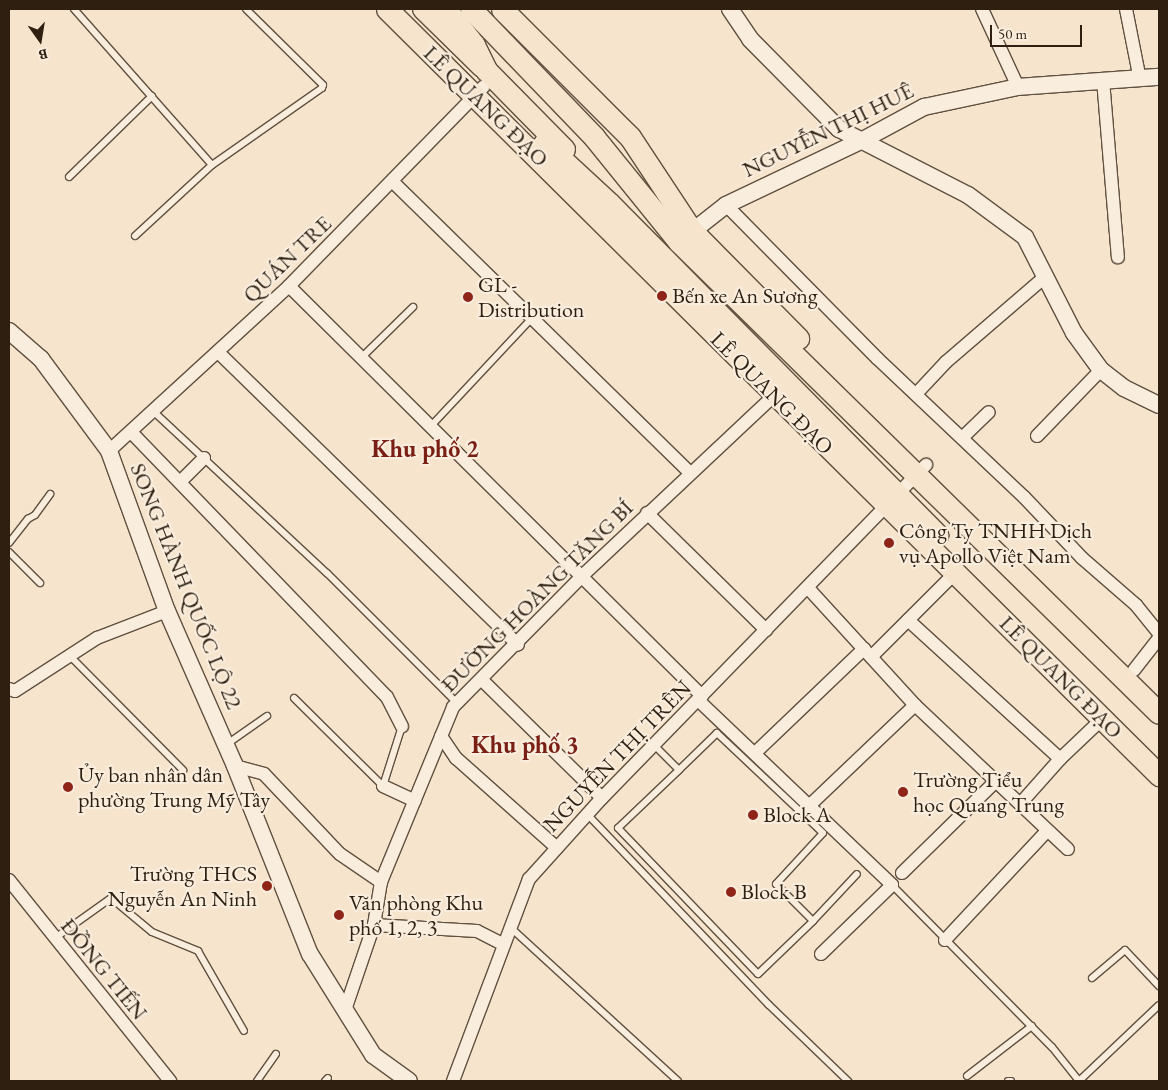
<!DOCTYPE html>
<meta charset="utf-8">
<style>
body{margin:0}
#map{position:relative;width:1168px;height:1090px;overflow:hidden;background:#f6e4cc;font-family:"EB Garamond",serif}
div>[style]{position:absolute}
.roads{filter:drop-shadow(1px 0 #60503f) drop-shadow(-1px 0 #60503f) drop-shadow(0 1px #60503f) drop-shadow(0 -1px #60503f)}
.service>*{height:6px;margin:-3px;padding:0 3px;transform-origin:3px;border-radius:3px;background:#f9edde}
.minor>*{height:12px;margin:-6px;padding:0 6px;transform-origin:6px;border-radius:6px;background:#f9edde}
.tertiary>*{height:16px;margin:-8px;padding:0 8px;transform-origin:8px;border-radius:8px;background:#f9edde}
.primary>*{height:20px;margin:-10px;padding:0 10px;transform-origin:10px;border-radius:10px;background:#f6e4cc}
.trunk>*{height:21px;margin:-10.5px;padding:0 10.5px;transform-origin:10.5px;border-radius:10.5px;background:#f6e4cc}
.dots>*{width:14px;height:14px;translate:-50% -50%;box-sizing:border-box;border:2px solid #f9edde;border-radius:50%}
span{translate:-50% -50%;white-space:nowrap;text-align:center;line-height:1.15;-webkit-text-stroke:4.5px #f9edde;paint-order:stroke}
.street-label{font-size:22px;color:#2e1f10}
.poi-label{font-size:22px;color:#2e1f10}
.left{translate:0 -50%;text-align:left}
.right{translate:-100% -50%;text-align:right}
.neighbourhood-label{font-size:24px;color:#7a1f14;font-weight:700}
.frame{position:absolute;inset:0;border:10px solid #2e1f10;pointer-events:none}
.north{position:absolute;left:15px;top:15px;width:50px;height:50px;-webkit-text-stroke:4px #f9edde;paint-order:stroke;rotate:167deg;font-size:14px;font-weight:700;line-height:20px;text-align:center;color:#2e1f10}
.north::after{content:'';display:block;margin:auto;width:18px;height:22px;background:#2e1f10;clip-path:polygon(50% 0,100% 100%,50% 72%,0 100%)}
.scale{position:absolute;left:990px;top:25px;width:92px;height:22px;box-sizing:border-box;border:2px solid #2e1f10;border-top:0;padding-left:6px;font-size:15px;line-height:18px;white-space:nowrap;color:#2e1f10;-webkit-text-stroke:4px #f9edde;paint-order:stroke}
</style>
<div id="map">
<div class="roads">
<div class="service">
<div style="left:74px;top:9px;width:208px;rotate:48.5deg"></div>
<div style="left:69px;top:177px;width:116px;rotate:-44.3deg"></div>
<div style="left:135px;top:236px;width:105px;rotate:-42.7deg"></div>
<div style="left:212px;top:165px;width:134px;rotate:-35deg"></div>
<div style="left:322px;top:88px;width:3px;rotate:-72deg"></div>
<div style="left:323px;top:85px;width:108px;rotate:-135.4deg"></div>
<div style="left:361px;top:358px;width:73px;rotate:-44.4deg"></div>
<div style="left:153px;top:411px;width:238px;rotate:43deg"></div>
<div style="left:327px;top:573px;width:184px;rotate:45deg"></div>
<div style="left:430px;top:427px;width:151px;rotate:-46.9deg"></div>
<div style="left:9px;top:543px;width:31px;rotate:-52deg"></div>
<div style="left:28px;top:519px;width:8px;rotate:-30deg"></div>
<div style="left:35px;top:515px;width:26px;rotate:-54deg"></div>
<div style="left:9px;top:552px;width:44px;rotate:45deg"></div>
<div style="left:70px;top:656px;width:161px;rotate:45.3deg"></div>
<div style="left:294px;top:698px;width:125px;rotate:44.7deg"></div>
<div style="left:383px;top:786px;width:63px;rotate:-72.4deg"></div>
<div style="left:227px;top:744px;width:49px;rotate:-35deg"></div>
<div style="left:654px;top:745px;width:35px;rotate:45deg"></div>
<div style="left:679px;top:770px;width:84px;rotate:136.4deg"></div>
<div style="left:618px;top:828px;width:202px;rotate:46.2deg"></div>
<div style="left:758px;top:974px;width:76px;rotate:-43.9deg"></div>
<div style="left:813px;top:921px;width:52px;rotate:-135deg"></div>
<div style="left:776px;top:884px;width:69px;rotate:-47.3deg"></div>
<div style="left:823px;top:833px;width:146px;rotate:-136.7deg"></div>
<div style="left:717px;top:733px;width:53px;rotate:135.8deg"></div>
<div style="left:587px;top:814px;width:264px;rotate:46.4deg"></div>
<div style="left:769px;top:1005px;width:110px;rotate:43.9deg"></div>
<div style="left:892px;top:885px;width:228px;rotate:45.4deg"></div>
<div style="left:1052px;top:1047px;width:43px;rotate:51.5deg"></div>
<div style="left:813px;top:921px;width:64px;rotate:-46.9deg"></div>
<div style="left:511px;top:928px;width:226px;rotate:42.5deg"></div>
<div style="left:55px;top:938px;width:69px;rotate:-35.5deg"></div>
<div style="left:111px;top:898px;width:53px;rotate:39.7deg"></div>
<div style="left:152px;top:932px;width:50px;rotate:22.4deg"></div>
<div style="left:198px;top:951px;width:92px;rotate:60.1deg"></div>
<div style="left:1092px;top:978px;width:43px;rotate:-40.3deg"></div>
<div style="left:1125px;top:950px;width:50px;rotate:46.6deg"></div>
<div style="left:967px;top:1076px;width:82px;rotate:-37.6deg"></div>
<div style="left:257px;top:1081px;width:33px;rotate:-55deg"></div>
<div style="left:325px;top:1081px;width:4px;rotate:-45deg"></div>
<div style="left:1008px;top:1081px;width:3px"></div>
<div style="left:1079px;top:1081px;width:110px;rotate:-43.5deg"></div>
</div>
<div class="minor">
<div style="left:982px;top:9px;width:86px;rotate:65.2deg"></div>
<div style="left:1126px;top:9px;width:72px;rotate:78.8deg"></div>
<div style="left:1103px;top:80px;width:178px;rotate:85.2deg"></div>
<div style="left:393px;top:182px;width:416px;rotate:44.4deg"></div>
<div style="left:726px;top:205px;width:216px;rotate:45.4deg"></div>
<div style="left:878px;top:359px;width:201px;rotate:43.4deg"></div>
<div style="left:1024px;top:497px;width:84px;rotate:46.4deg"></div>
<div style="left:1082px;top:558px;width:72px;rotate:41deg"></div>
<div style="left:1136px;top:605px;width:36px;rotate:51deg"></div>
<div style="left:289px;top:286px;width:582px;rotate:44.79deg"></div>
<div style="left:218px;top:352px;width:419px;rotate:44.3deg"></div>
<div style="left:916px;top:394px;width:44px;rotate:-46.8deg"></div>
<div style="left:946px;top:362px;width:132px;rotate:-40.7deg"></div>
<div style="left:131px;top:432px;width:368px;rotate:46deg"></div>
<div style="left:387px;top:697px;width:33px;rotate:63deg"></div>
<div style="left:1037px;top:436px;width:92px;rotate:-45.9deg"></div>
<div style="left:962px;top:438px;width:37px;rotate:-44deg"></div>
<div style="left:109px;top:451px;width:244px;rotate:-42.5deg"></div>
<div style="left:289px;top:286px;width:279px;rotate:-45.7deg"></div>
<div style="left:180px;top:482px;width:34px;rotate:-45deg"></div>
<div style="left:647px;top:513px;width:167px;rotate:44.5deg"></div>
<div style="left:808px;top:588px;width:159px;rotate:47.6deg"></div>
<div style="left:915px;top:705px;width:145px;rotate:136.4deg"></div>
<div style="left:908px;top:620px;width:206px;rotate:42.4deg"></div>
<div style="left:1060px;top:759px;width:60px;rotate:131.6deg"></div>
<div style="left:871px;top:657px;width:120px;rotate:-45deg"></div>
<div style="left:1134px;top:670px;width:41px;rotate:-52deg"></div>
<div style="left:482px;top:680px;width:168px;rotate:44.5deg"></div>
<div style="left:9px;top:689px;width:6px;rotate:18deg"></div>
<div style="left:15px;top:691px;width:98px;rotate:-32.9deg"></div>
<div style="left:97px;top:638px;width:75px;rotate:-21.1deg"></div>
<div style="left:698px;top:700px;width:268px;rotate:43.6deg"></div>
<div style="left:892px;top:885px;width:99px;rotate:135.8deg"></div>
<div style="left:915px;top:705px;width:210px;rotate:43.3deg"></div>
<div style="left:441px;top:736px;width:27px;rotate:56deg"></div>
<div style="left:456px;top:758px;width:135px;rotate:41.7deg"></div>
<div style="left:755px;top:753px;width:151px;rotate:-43.7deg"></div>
<div style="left:1060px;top:759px;width:59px;rotate:-43.6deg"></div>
<div style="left:235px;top:766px;width:30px;rotate:15deg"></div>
<div style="left:264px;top:774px;width:110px;rotate:46.5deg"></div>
<div style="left:340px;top:854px;width:50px;rotate:34.3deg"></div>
<div style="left:383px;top:786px;width:35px;rotate:25deg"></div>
<div style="left:902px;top:873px;width:132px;rotate:-44.4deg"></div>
<div style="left:9px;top:880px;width:258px;rotate:51.3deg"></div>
<div style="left:374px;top:925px;width:103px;rotate:3.3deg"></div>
<div style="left:477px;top:931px;width:30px;rotate:27deg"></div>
<div style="left:945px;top:940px;width:149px;rotate:-46.9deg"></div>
<div style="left:345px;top:1010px;width:90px;rotate:-71.2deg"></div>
<div style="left:374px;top:925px;width:44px;rotate:-80.8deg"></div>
<div style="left:381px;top:882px;width:189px;rotate:-67.6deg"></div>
<div style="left:453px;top:707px;width:184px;rotate:-45.4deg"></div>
<div style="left:582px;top:576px;width:265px;rotate:-43.2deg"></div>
<div style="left:453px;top:1081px;width:216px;rotate:-69.4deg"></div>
<div style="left:529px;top:879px;width:109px;rotate:-48deg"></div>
<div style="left:602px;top:798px;width:465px;rotate:-45.8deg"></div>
</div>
<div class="tertiary">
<div style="left:730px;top:9px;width:36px;rotate:56deg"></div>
<div style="left:750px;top:39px;width:127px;rotate:45.3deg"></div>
<div style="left:839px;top:129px;width:145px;rotate:27.1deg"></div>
<div style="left:968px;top:195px;width:71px;rotate:36.4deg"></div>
<div style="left:1025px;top:237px;width:108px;rotate:63deg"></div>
<div style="left:1074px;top:333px;width:46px;rotate:53.9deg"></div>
<div style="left:1101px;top:370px;width:29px;rotate:38deg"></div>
<div style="left:1124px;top:388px;width:39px;rotate:26deg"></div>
<div style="left:684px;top:238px;width:53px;rotate:-38.2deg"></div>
<div style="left:726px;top:205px;width:149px;rotate:-25.4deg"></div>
<div style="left:861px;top:141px;width:72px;rotate:-28.4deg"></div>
<div style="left:924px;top:107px;width:96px;rotate:-12deg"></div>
<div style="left:1018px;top:87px;width:141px;rotate:-4.1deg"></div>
<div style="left:9px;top:331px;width:43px;rotate:41.2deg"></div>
<div style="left:41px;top:359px;width:114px;rotate:53.5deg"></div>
<div style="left:109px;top:451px;width:170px;rotate:70.1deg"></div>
<div style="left:167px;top:611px;width:169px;rotate:66.3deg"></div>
<div style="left:235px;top:766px;width:202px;rotate:68.3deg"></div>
<div style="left:310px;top:954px;width:119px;rotate:58deg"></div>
<div style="left:373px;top:1055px;width:44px;rotate:35.8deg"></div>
</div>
<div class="primary">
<div style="left:423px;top:9px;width:83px;rotate:44.5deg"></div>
</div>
<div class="trunk">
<div style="left:387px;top:9px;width:1088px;rotate:44.78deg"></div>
<div style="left:446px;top:9px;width:46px;rotate:52.1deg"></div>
<div style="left:474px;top:45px;width:28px;rotate:64deg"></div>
<div style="left:486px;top:70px;width:111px;rotate:45.4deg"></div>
<div style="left:471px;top:9px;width:178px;rotate:46.1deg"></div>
<div style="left:594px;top:137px;width:135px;rotate:51deg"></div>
<div style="left:679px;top:242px;width:672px;rotate:44.46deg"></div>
<div style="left:502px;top:9px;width:181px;rotate:45deg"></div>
<div style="left:630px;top:137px;width:113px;rotate:56.6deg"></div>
<div style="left:692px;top:231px;width:151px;rotate:45.3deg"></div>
<div style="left:544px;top:143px;width:88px;rotate:42.7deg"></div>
<div style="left:609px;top:203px;width:467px;rotate:45.3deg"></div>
</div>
</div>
<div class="dots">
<div style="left:662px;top:296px;background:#8f2418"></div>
<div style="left:468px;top:297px;background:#8f2418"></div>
<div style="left:889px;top:543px;background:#8f2418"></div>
<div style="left:68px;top:787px;background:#8f2418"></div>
<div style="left:903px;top:792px;background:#8f2418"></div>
<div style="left:753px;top:815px;background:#8f2418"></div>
<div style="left:267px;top:886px;background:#8f2418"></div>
<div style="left:731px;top:892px;background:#8f2418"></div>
<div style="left:339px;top:915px;background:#8f2418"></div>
</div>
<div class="street-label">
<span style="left:486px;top:106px;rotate:44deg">LÊ QUANG ĐẠO</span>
<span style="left:828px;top:130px;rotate:-26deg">NGUYỄN THỊ HUÊ</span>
<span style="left:287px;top:259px;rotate:-44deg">QUÁN TRE</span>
<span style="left:772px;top:393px;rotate:45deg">LÊ QUANG ĐẠO</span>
<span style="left:186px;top:586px;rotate:68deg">SONG HÀNH QUỐC LỘ 22</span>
<span style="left:537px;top:596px;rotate:-45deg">ĐƯỜNG HOÀNG TĂNG BÍ</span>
<span style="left:1061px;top:677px;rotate:45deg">LÊ QUANG ĐẠO</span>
<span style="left:617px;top:756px;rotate:-46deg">NGUYỄN THỊ TRÊN</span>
<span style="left:104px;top:969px;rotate:51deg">ĐỒNG TIẾN</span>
</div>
<div class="poi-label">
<span class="left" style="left:478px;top:297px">GL -<br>Distribution</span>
<span class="left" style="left:672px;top:296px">Bến xe An Sương</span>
<span class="left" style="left:899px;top:543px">Công Ty TNHH Dịch<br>vụ Apollo Việt Nam</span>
<span class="left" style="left:78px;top:787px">Ủy ban nhân dân<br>phường Trung Mỹ Tây</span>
<span class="left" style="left:913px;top:792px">Trường Tiểu<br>học Quang Trung</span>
<span class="left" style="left:763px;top:815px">Block A</span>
<span class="right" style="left:257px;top:886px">Trường THCS<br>Nguyễn An Ninh</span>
<span class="left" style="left:741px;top:892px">Block B</span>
<span class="left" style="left:349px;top:915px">Văn phòng Khu<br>phố 1, 2, 3</span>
</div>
<div class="neighbourhood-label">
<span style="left:425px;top:449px">Khu phố 2</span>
<span style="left:525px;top:745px">Khu phố 3</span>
</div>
<div class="frame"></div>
<div class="north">B</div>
<div class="scale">50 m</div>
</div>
